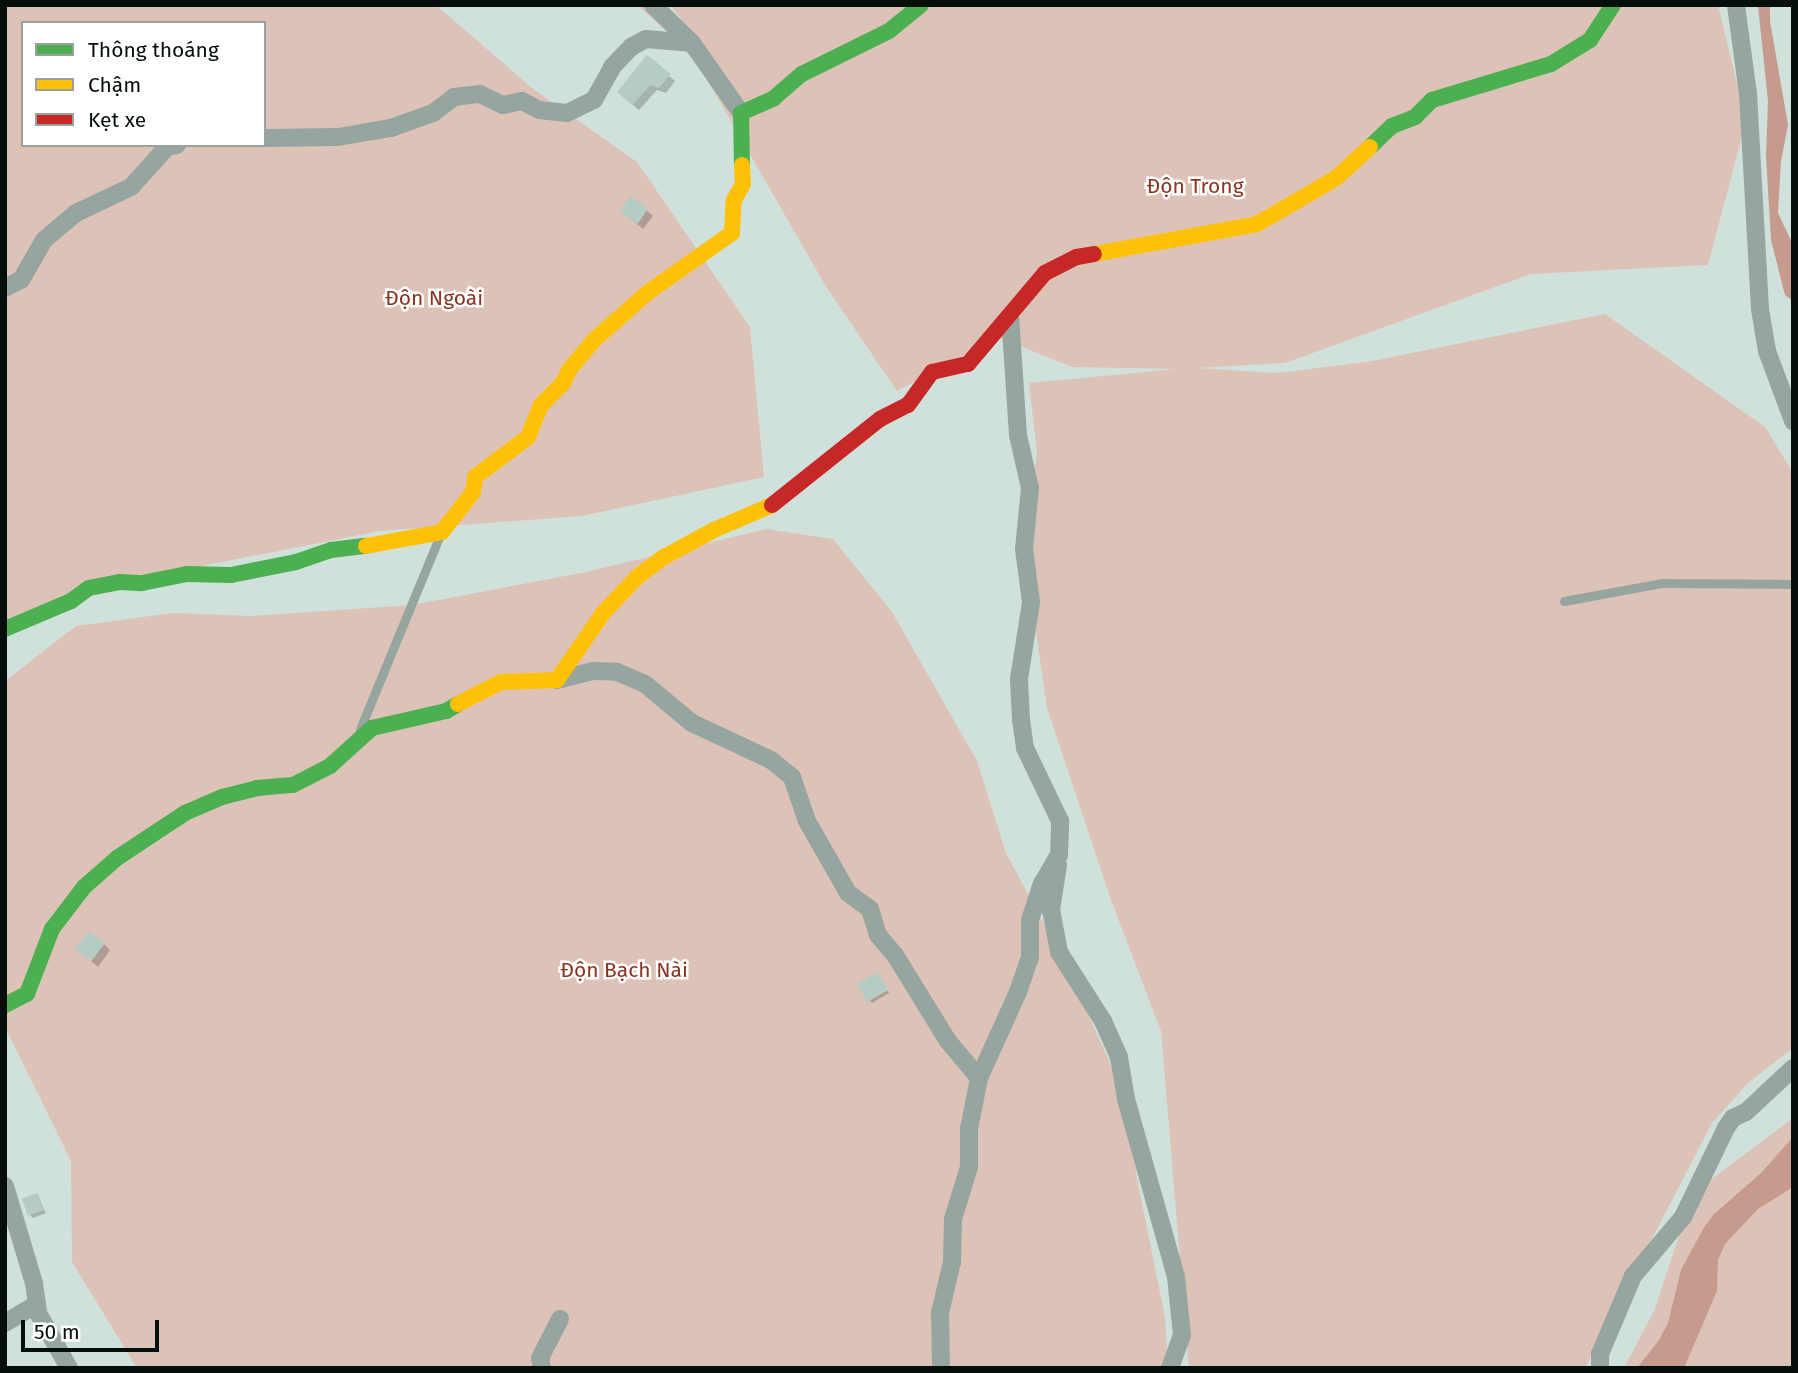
<!DOCTYPE html>
<meta charset="utf-8">
<style>
body{margin:0}
#map{position:relative;width:1798px;height:1373px;overflow:hidden;background:#d0e1db;font-family:"Fira Sans",sans-serif}
div>[style]{position:absolute}
.green>*{inset:0;background:#ddc3b7}
.water>*{inset:0;background:#c69b8d}
.shadow>*{inset:0;background:#0003}
.building>*{inset:0;background:#b4ccc4;transform-origin:0 0}
.lane>*{height:9px;margin:-4.5px;padding:0 4.5px;transform-origin:4.5px;border-radius:4.5px;background:#97a5a0}
.street>*{height:18px;margin:-9px;padding:0 9px;transform-origin:9px;border-radius:9px;background:#97a5a0}
.fast>*{height:16px;margin:-8px;padding:0 8px;transform-origin:8px;border-radius:8px;background:#4caf50}
.slow>*{height:16px;margin:-8px;padding:0 8px;transform-origin:8px;border-radius:8px;background:#ffc107}
.jam>*{height:16px;margin:-8px;padding:0 8px;transform-origin:8px;border-radius:8px;background:#c62828}
span{translate:-50% -50%;white-space:nowrap;text-align:center;line-height:1.15;-webkit-text-stroke:5px #fff;paint-order:stroke}
.park-label{font-size:21px;color:#89341f}
.frame{position:absolute;inset:0;border:7px solid #040e0b;pointer-events:none}
.legend{position:absolute;left:21px;top:21px;width:245px;height:126px;box-sizing:border-box;background:#fff;border:2px solid #9b9f9d;margin:0;padding:9px 12px;list-style:none;font-size:21px;color:#040e0b}
.legend li{display:flex;align-items:center;gap:14px;height:35px}
.legend b{width:35px;border:2px solid #9b9f9d}
.scale{position:absolute;left:21px;top:1320px;width:138px;height:32px;box-sizing:border-box;border:4px solid #040e0b;border-top:0;padding-left:9px;font-size:21px;line-height:24px;white-space:nowrap;color:#040e0b;-webkit-text-stroke:5px #fff;paint-order:stroke}
</style>
<div id="map">
<div class="green">
<div style="clip-path:polygon(evenodd,5px 5px,436px 5px,532px 88px,637px 162px,750px 327px,764px 477px,582px 516px,380px 531px,89px 588px,5px 622px,5px 5px,23px 23px,264px 23px,264px 145px,23px 145px,23px 23px)"></div>
<div style="clip-path:polygon(637px 5px,653px 5px,704px 48px,670px 5px,1718px 5px,1746px 121px,1708px 265px,1531px 274px,1285px 363px,1197px 368px,1278px 373px,1372px 361px,1605px 314px,1765px 427px,1793px 473px,1793px 1048px,1748px 1083px,1712px 1123px,1585px 1368px,1189px 1368px,1161px 1031px,1111px 900px,1047px 708px,1024px 549px,1037px 452px,1029px 383px,1177px 369px,1072px 367px,997px 337px,897px 391px,825px 285px,693px 55px)"></div>
<div style="clip-path:polygon(766px 529px,833px 539px,892px 612px,977px 761px,1006px 853px,1068px 969px,1126px 1099px,1137px 1179px,1165px 1317px,1168px 1368px,137px 1368px,72px 1262px,71px 1161px,5px 1027px,5px 681px,76px 626px,172px 613px,251px 616px,412px 605px,586px 572px)"></div>
<div style="clip-path:polygon(1793px 1118px,1793px 1368px,1624px 1368px,1655px 1309px,1693px 1193px)"></div>
</div>
<div class="water">
<div style="clip-path:polygon(1770px 5px,1770px 21px,1788px 125px,1781px 161px,1778px 213px,1793px 245px,1793px 301px,1785px 295px,1771px 240px,1766px 156px,1768px 101px,1758px 6px)"></div>
<div style="clip-path:polygon(1793px 1137px,1793px 1187px,1758px 1209px,1725px 1244px,1718px 1260px,1717px 1291px,1684px 1368px,1637px 1368px,1659px 1340px,1668px 1323px,1681px 1270px,1703px 1229px,1713px 1215px,1761px 1173px)"></div>
</div>
<div class="shadow">
<div style="clip-path:polygon(669px 76px,675px 81px,666px 93px,657px 90px,639px 110px,625px 98px)"></div>
<div style="clip-path:polygon(646px 210px,653px 216px,643px 229px,621px 211px)"></div>
<div style="clip-path:polygon(104px 944px,110px 950px,98px 967px,78px 950px)"></div>
<div style="clip-path:polygon(880px 977px,889px 993px,872px 1003px,860px 984px)"></div>
<div style="clip-path:polygon(37px 1195px,46px 1213px,33px 1218px,30px 1215px)"></div>
</div>
<div class="building">
<div style="clip-path:polygon(647px 55px,671px 74px,659px 88px,651px 85px,632px 105px,617px 92px)"></div>
<div style="left:630px;top:196px;width:22px;height:19px;rotate:34deg"></div>
<div style="left:89px;top:931px;width:20px;height:23px;rotate:37deg"></div>
<div style="left:878px;top:972px;width:21px;height:24px;rotate:61deg"></div>
<div style="left:38px;top:1193px;width:18px;height:17px;rotate:71deg"></div>
</div>
<div class="lane">
<div style="left:1564px;top:601px;width:100px;rotate:-10.4deg"></div>
<div style="left:1662px;top:583px;width:131px;rotate:0.4deg"></div>
<div style="left:360px;top:729px;width:210px;rotate:-67.6deg"></div>
</div>
<div class="street">
<div style="left:653px;top:5px;width:54px;rotate:44.3deg"></div>
<div style="left:692px;top:43px;width:85px;rotate:55deg"></div>
<div style="left:1736px;top:5px;width:90px;rotate:82.3deg"></div>
<div style="left:1748px;top:94px;width:215px;rotate:86.8deg"></div>
<div style="left:1760px;top:309px;width:43px;rotate:80.5deg"></div>
<div style="left:1767px;top:351px;width:75px;rotate:69.6deg"></div>
<div style="left:264px;top:138px;width:74px;rotate:-0.8deg"></div>
<div style="left:338px;top:137px;width:54px;rotate:-9.6deg"></div>
<div style="left:391px;top:128px;width:45px;rotate:-19.7deg"></div>
<div style="left:433px;top:113px;width:26px;rotate:-37deg"></div>
<div style="left:454px;top:97px;width:26px;rotate:-7deg"></div>
<div style="left:480px;top:94px;width:25px;rotate:26deg"></div>
<div style="left:503px;top:105px;width:19px;rotate:-12deg"></div>
<div style="left:522px;top:101px;width:19px;rotate:28deg"></div>
<div style="left:539px;top:110px;width:28px;rotate:6deg"></div>
<div style="left:567px;top:113px;width:30px;rotate:-26deg"></div>
<div style="left:594px;top:100px;width:38px;rotate:-61deg"></div>
<div style="left:612px;top:67px;width:28px;rotate:-46deg"></div>
<div style="left:631px;top:47px;width:17px;rotate:-28deg"></div>
<div style="left:646px;top:39px;width:46px;rotate:5deg"></div>
<div style="left:5px;top:288px;width:18px;rotate:-27deg"></div>
<div style="left:21px;top:280px;width:46px;rotate:-60.1deg"></div>
<div style="left:44px;top:240px;width:42px;rotate:-40.2deg"></div>
<div style="left:76px;top:213px;width:61px;rotate:-25.3deg"></div>
<div style="left:131px;top:187px;width:54px;rotate:-48deg"></div>
<div style="left:167px;top:147px;width:10px;rotate:-11deg"></div>
<div style="left:557px;top:680px;width:38px;rotate:-14deg"></div>
<div style="left:594px;top:671px;width:23px;rotate:2deg"></div>
<div style="left:617px;top:672px;width:30px;rotate:23deg"></div>
<div style="left:645px;top:684px;width:61px;rotate:39.7deg"></div>
<div style="left:692px;top:723px;width:87px;rotate:25.1deg"></div>
<div style="left:771px;top:760px;width:27px;rotate:39deg"></div>
<div style="left:792px;top:777px;width:46px;rotate:71.2deg"></div>
<div style="left:807px;top:821px;width:83px;rotate:60.3deg"></div>
<div style="left:848px;top:893px;width:27px;rotate:36deg"></div>
<div style="left:870px;top:909px;width:27px;rotate:73deg"></div>
<div style="left:878px;top:935px;width:26px;rotate:50deg"></div>
<div style="left:895px;top:955px;width:101px;rotate:58.4deg"></div>
<div style="left:948px;top:1041px;width:48px;rotate:50deg"></div>
<div style="left:1058px;top:865px;width:46px;rotate:98.8deg"></div>
<div style="left:1051px;top:910px;width:43px;rotate:79.2deg"></div>
<div style="left:1059px;top:952px;width:82px;rotate:57.5deg"></div>
<div style="left:1103px;top:1021px;width:39px;rotate:66deg"></div>
<div style="left:1119px;top:1057px;width:43px;rotate:80.5deg"></div>
<div style="left:1126px;top:1099px;width:185px;rotate:74.3deg"></div>
<div style="left:1176px;top:1277px;width:58px;rotate:84.1deg"></div>
<div style="left:1182px;top:1335px;width:35px;rotate:110deg"></div>
<div style="left:5px;top:1186px;width:101px;rotate:73.4deg"></div>
<div style="left:34px;top:1283px;width:30px;rotate:82deg"></div>
<div style="left:38px;top:1313px;width:63px;rotate:60.6deg"></div>
<div style="left:5px;top:1323px;width:37px;rotate:-31deg"></div>
<div style="left:542px;top:1368px;width:10px;rotate:-101deg"></div>
<div style="left:540px;top:1358px;width:44px;rotate:-62.9deg"></div>
<div style="left:941px;top:1368px;width:55px;rotate:-91deg"></div>
<div style="left:940px;top:1313px;width:52px;rotate:-76.8deg"></div>
<div style="left:952px;top:1262px;width:43px;rotate:-88.7deg"></div>
<div style="left:953px;top:1219px;width:54px;rotate:-72.9deg"></div>
<div style="left:969px;top:1167px;width:38px;rotate:-90deg"></div>
<div style="left:969px;top:1129px;width:52px;rotate:-78.9deg"></div>
<div style="left:979px;top:1078px;width:94px;rotate:-65.6deg"></div>
<div style="left:1018px;top:992px;width:37px;rotate:-71deg"></div>
<div style="left:1030px;top:957px;width:37px;rotate:-90deg"></div>
<div style="left:1030px;top:920px;width:38px;rotate:-72deg"></div>
<div style="left:1042px;top:884px;width:34px;rotate:-60deg"></div>
<div style="left:1059px;top:855px;width:34px;rotate:-88deg"></div>
<div style="left:1060px;top:821px;width:81px;rotate:-115.6deg"></div>
<div style="left:1025px;top:748px;width:28px;rotate:-98deg"></div>
<div style="left:1021px;top:720px;width:41px;rotate:-92.8deg"></div>
<div style="left:1019px;top:679px;width:78px;rotate:-81.1deg"></div>
<div style="left:1031px;top:602px;width:53px;rotate:-97.5deg"></div>
<div style="left:1024px;top:549px;width:61px;rotate:-84.4deg"></div>
<div style="left:1030px;top:488px;width:54px;rotate:-102.8deg"></div>
<div style="left:1018px;top:435px;width:119px;rotate:-93.8deg"></div>
<div style="left:1600px;top:1368px;width:14px;rotate:-90deg"></div>
<div style="left:1600px;top:1354px;width:85px;rotate:-67.1deg"></div>
<div style="left:1633px;top:1276px;width:77px;rotate:-49.7deg"></div>
<div style="left:1683px;top:1217px;width:99px;rotate:-64.2deg"></div>
<div style="left:1726px;top:1128px;width:12px;rotate:-55deg"></div>
<div style="left:1733px;top:1118px;width:14px;rotate:-25deg"></div>
<div style="left:1746px;top:1112px;width:64px;rotate:-43.1deg"></div>
</div>
<div class="fast">
<div style="left:1370px;top:147px;width:30px;rotate:-44deg"></div>
<div style="left:1392px;top:126px;width:25px;rotate:-21deg"></div>
<div style="left:1415px;top:117px;width:24px;rotate:-45deg"></div>
<div style="left:1432px;top:100px;width:124px;rotate:-16.8deg"></div>
<div style="left:1551px;top:64px;width:46px;rotate:-31.6deg"></div>
<div style="left:1590px;top:40px;width:42px;rotate:-56.7deg"></div>
<div style="left:742px;top:165px;width:52px;rotate:-91.1deg"></div>
<div style="left:741px;top:113px;width:36px;rotate:-24deg"></div>
<div style="left:774px;top:98px;width:37px;rotate:-41deg"></div>
<div style="left:802px;top:74px;width:97px;rotate:-26.3deg"></div>
<div style="left:889px;top:31px;width:41px;rotate:-39.1deg"></div>
<div style="left:5px;top:629px;width:72px;rotate:-23deg"></div>
<div style="left:71px;top:601px;width:22px;rotate:-36deg"></div>
<div style="left:89px;top:588px;width:32px;rotate:-11deg"></div>
<div style="left:120px;top:582px;width:22px;rotate:3deg"></div>
<div style="left:142px;top:583px;width:46px;rotate:-11.3deg"></div>
<div style="left:187px;top:574px;width:44px;rotate:1.3deg"></div>
<div style="left:231px;top:575px;width:66px;rotate:-11.3deg"></div>
<div style="left:296px;top:562px;width:37px;rotate:-19deg"></div>
<div style="left:331px;top:550px;width:35px;rotate:-7deg"></div>
<div style="left:5px;top:1005px;width:25px;rotate:-27deg"></div>
<div style="left:27px;top:994px;width:70px;rotate:-69deg"></div>
<div style="left:52px;top:929px;width:53px;rotate:-52.7deg"></div>
<div style="left:84px;top:887px;width:44px;rotate:-41.3deg"></div>
<div style="left:117px;top:858px;width:82px;rotate:-33.5deg"></div>
<div style="left:185px;top:813px;width:40px;rotate:-23.4deg"></div>
<div style="left:222px;top:797px;width:36px;rotate:-14deg"></div>
<div style="left:257px;top:788px;width:36px;rotate:-5deg"></div>
<div style="left:293px;top:785px;width:42px;rotate:-27.2deg"></div>
<div style="left:330px;top:766px;width:57px;rotate:-42.1deg"></div>
<div style="left:372px;top:728px;width:76px;rotate:-12.9deg"></div>
<div style="left:446px;top:711px;width:14px;rotate:-30deg"></div>
</div>
<div class="slow">
<div style="left:1094px;top:254px;width:166px;rotate:-10.4deg"></div>
<div style="left:1257px;top:224px;width:91px;rotate:-30.2deg"></div>
<div style="left:1336px;top:178px;width:46px;rotate:-42.4deg"></div>
<div style="left:366px;top:546px;width:77px;rotate:-10.4deg"></div>
<div style="left:442px;top:532px;width:51px;rotate:-52.2deg"></div>
<div style="left:473px;top:492px;width:15px;rotate:-82deg"></div>
<div style="left:475px;top:477px;width:66px;rotate:-37deg"></div>
<div style="left:528px;top:437px;width:35px;rotate:-68deg"></div>
<div style="left:541px;top:405px;width:31px;rotate:-45deg"></div>
<div style="left:563px;top:383px;width:14px;rotate:-65deg"></div>
<div style="left:569px;top:370px;width:38px;rotate:-50deg"></div>
<div style="left:593px;top:341px;width:72px;rotate:-41.6deg"></div>
<div style="left:647px;top:293px;width:104px;rotate:-35.2deg"></div>
<div style="left:732px;top:233px;width:33px;rotate:-87deg"></div>
<div style="left:734px;top:200px;width:18px;rotate:-61deg"></div>
<div style="left:743px;top:184px;width:19px;rotate:-93deg"></div>
<div style="left:458px;top:704px;width:48px;rotate:-27.1deg"></div>
<div style="left:501px;top:682px;width:56px;rotate:-2deg"></div>
<div style="left:557px;top:680px;width:81px;rotate:-55.5deg"></div>
<div style="left:603px;top:613px;width:50px;rotate:-46.6deg"></div>
<div style="left:637px;top:577px;width:34px;rotate:-37deg"></div>
<div style="left:664px;top:557px;width:57px;rotate:-28.4deg"></div>
<div style="left:714px;top:530px;width:63px;rotate:-23.3deg"></div>
</div>
<div class="jam">
<div style="left:772px;top:505px;width:138px;rotate:-38.5deg"></div>
<div style="left:880px;top:419px;width:31px;rotate:-27deg"></div>
<div style="left:908px;top:405px;width:41px;rotate:-54deg"></div>
<div style="left:932px;top:372px;width:37px;rotate:-13deg"></div>
<div style="left:968px;top:364px;width:119px;rotate:-49.8deg"></div>
<div style="left:1045px;top:273px;width:36px;rotate:-27deg"></div>
<div style="left:1077px;top:257px;width:17px;rotate:-10deg"></div>
</div>
<div class="park-label">
<span style="left:1195px;top:186px">Độn Trong</span>
<span style="left:434px;top:298px">Độn Ngoài</span>
<span style="left:624px;top:970px">Độn Bạch Nài</span>
</div>
<div class="frame"></div>
<ul class="legend">
<li><b style="height:9px;background:#4caf50"></b>Thông thoáng</li>
<li><b style="height:9px;background:#ffc107"></b>Chậm</li>
<li><b style="height:9px;background:#c62828"></b>Kẹt xe</li>
</ul>
<div class="scale">50 m</div>
</div>
